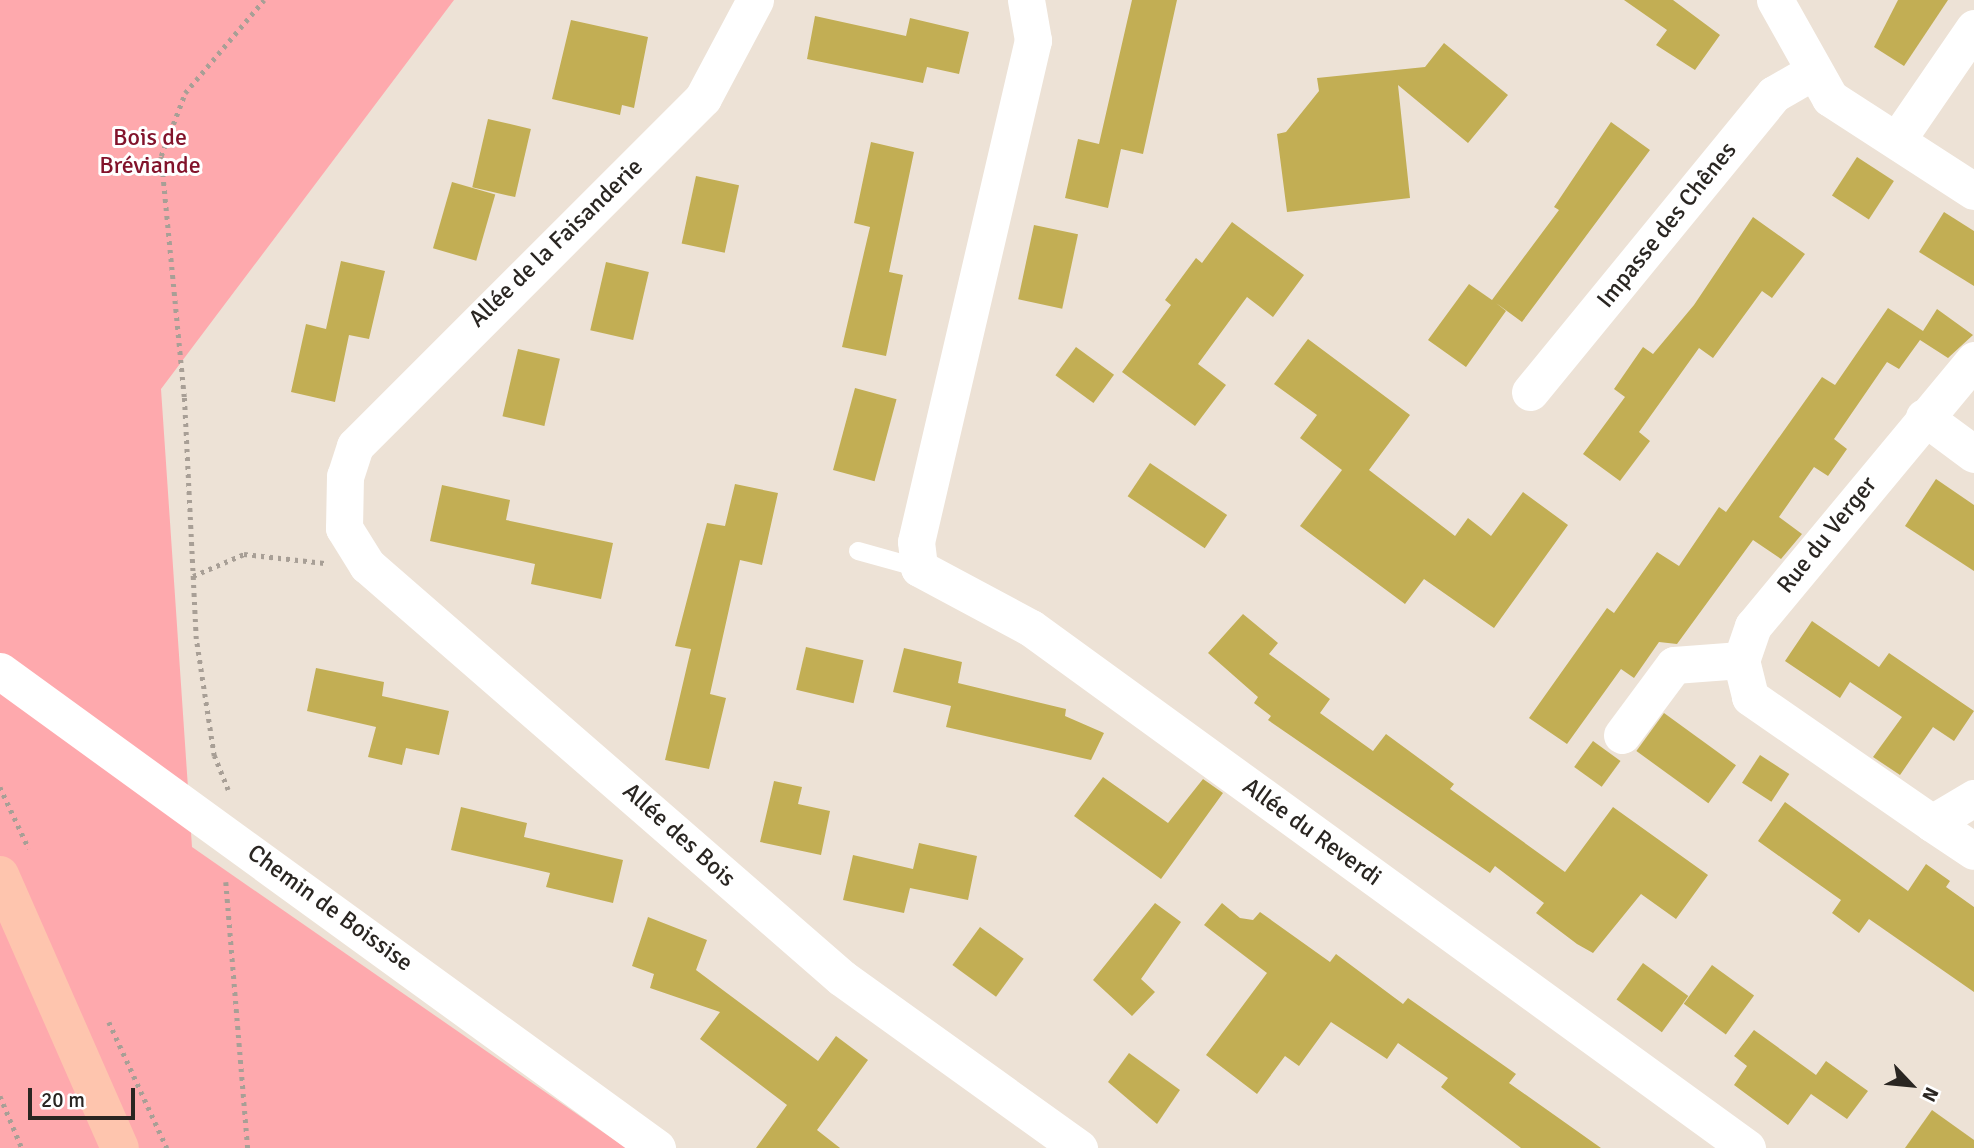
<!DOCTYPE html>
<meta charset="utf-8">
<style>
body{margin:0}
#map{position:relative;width:1974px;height:1148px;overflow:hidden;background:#ede2d6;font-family:Signika,sans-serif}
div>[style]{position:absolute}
.green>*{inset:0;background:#fea9ad}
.building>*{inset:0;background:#c2ae54;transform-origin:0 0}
.path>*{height:4.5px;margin-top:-2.25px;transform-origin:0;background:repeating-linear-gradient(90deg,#a89f96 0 3.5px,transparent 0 8.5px)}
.lane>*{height:18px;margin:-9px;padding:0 9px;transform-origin:9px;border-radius:9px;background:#fff}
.street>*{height:37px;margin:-18.5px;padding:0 18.5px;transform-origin:18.5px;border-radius:18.5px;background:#fff}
.primary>*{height:38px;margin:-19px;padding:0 19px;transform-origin:19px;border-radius:19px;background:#fec5ae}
span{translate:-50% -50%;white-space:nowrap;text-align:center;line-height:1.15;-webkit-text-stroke:6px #fff;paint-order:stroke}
.park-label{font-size:24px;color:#82132b}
.street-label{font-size:24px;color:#2a2622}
.north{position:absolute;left:1876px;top:1050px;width:70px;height:70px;-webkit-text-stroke:5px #fff;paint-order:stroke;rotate:116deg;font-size:19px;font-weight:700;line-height:28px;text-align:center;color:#2a2622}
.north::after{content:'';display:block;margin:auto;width:24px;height:32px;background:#2a2622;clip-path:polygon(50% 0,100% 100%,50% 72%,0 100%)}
.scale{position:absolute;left:28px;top:1088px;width:107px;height:32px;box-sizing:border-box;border:4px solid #2a2622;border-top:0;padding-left:9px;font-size:21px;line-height:24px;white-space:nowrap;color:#2a2622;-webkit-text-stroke:5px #fff;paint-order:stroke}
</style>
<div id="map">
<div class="green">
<div style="clip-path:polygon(0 0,454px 0,161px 389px,192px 847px,626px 1148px,0 1148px)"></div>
</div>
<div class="building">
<div style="clip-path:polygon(1132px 0,1177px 0,1143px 154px,1121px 149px,1108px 208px,1065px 198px,1078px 139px,1099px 144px)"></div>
<div style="clip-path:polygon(1624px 0,1673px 0,1720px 35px,1695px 70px,1656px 45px,1667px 30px)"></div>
<div style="clip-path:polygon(1898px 0,1948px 0,1904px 66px,1874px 47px)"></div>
<div style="clip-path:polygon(815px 16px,906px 36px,910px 18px,969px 32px,959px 74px,927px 67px,923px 83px,807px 59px)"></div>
<div style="clip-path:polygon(571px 20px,648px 37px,634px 108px,622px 105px,620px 115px,552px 99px)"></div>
<div style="clip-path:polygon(1444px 43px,1508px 95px,1468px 143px,1398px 85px,1410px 198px,1287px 212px,1277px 134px,1286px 132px,1319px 91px,1317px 78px,1425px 67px)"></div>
<div style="left:488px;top:119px;width:44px;height:70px;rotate:13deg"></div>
<div style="clip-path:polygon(1611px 122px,1650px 150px,1522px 322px,1496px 303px,1506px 311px,1466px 367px,1428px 340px,1469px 284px,1492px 300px,1559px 210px,1554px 207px)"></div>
<div style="clip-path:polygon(871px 142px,914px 152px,889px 272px,903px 275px,886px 356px,842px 347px,870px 227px,854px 223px)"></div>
<div style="left:1857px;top:157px;width:44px;height:46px;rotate:33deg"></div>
<div style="left:696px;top:176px;width:44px;height:69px;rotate:12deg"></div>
<div style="left:452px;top:182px;width:45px;height:69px;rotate:16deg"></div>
<div style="clip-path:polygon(1944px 212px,1974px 231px,1974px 286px,1919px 252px)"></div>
<div style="clip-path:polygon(1753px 217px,1805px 254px,1772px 298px,1762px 291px,1713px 358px,1699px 348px,1639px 432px,1650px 441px,1620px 481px,1583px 454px,1625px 397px,1614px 389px,1643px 347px,1653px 354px,1694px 305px)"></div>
<div style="clip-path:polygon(1232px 222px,1304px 275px,1273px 317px,1247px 297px,1198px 364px,1226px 385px,1195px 426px,1122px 372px,1171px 305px,1165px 300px,1196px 258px,1202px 263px)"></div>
<div style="left:1034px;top:225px;width:45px;height:76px;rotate:12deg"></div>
<div style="clip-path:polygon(341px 261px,385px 271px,369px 339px,349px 335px,335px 402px,291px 392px,306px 324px,326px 329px)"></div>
<div style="left:606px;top:262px;width:44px;height:70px;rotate:13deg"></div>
<div style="clip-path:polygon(1888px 308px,1923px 331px,1937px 309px,1973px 335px,1948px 358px,1920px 340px,1899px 369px,1887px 362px,1834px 439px,1847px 449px,1828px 476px,1814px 467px,1779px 517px,1802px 534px,1781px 559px,1753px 540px,1677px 644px,1659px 642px,1634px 678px,1621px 669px,1567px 744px,1529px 718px,1607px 608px,1614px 613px,1657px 552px,1679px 566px,1719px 507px,1726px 512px,1822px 377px,1835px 385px)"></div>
<div style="clip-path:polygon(1308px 339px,1410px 415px,1369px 470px,1455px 536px,1468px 518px,1491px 536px,1523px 492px,1568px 525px,1494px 628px,1424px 579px,1405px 604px,1300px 526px,1342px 470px,1300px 438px,1317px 415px,1274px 384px)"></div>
<div style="left:1076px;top:347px;width:47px;height:35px;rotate:36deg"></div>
<div style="left:518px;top:349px;width:43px;height:69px;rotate:13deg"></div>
<div style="left:855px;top:388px;width:43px;height:85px;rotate:15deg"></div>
<div style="left:1150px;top:463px;width:93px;height:40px;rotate:34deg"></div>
<div style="clip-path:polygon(1936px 479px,1974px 505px,1974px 571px,1905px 526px)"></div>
<div style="clip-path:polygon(735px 484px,778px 493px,762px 565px,740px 560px,710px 694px,726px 698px,709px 769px,665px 760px,691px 649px,675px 646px,707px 523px,725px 526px)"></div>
<div style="clip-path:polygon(442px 485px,510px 500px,506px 520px,613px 543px,601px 599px,531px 584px,535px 564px,430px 541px)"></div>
<div style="clip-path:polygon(1243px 614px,1278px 643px,1269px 654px,1330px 699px,1320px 713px,1373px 751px,1386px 734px,1454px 784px,1450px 789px,1565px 872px,1613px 807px,1708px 875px,1676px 919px,1641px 894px,1593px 953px,1577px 944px,1536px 913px,1544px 903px,1495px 866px,1490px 873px,1268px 720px,1271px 716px,1254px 703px,1258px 697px,1208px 653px)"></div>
<div style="clip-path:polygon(1812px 621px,1879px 667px,1889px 653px,1974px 711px,1954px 741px,1933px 727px,1900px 775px,1873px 757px,1902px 717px,1850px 682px,1840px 698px,1785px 661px)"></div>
<div style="left:806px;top:647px;width:59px;height:44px;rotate:13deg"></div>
<div style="clip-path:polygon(904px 648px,962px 662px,958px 683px,1066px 709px,1065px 716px,1104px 733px,1091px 760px,946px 727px,951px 706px,893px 692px)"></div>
<div style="clip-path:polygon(316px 668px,384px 682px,382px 696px,449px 711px,439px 755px,406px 748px,402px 765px,368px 757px,376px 727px,307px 711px)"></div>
<div style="left:1664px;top:713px;width:89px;height:47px;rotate:36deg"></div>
<div style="left:1593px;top:741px;width:34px;height:32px;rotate:36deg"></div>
<div style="left:1760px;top:755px;width:35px;height:33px;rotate:33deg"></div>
<div style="clip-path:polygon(1103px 777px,1168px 823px,1203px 779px,1223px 793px,1161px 879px,1074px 816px)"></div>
<div style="clip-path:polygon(774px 781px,802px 787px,798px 804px,830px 811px,821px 855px,760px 842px)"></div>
<div style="clip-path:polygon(1785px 802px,1908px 891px,1926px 864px,1950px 881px,1946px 887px,1974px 907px,1974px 992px,1869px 919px,1859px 933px,1832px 913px,1841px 900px,1758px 841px)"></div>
<div style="clip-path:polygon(461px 807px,527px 823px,524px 837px,623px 860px,613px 903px,546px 887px,550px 873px,451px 850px)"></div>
<div style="clip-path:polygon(919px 843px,977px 856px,968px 900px,910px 888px,904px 913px,843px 900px,853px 855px,913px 869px)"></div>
<div style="clip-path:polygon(1155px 903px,1181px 922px,1141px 979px,1155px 992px,1132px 1016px,1093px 980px)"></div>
<div style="clip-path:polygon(1222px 903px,1240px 918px,1253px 920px,1260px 912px,1330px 962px,1336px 954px,1403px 1004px,1408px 998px,1516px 1074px,1509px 1083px,1601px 1148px,1521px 1148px,1441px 1087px,1448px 1078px,1398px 1043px,1387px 1059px,1331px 1022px,1299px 1066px,1285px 1056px,1257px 1094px,1206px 1055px,1267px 973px,1204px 925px)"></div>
<div style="clip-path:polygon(648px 917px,707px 940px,696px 970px,818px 1061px,836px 1036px,868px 1060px,817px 1130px,840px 1148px,756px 1148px,787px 1105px,700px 1039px,720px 1012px,650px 988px,654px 974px,632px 966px)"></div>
<div style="left:980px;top:927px;width:54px;height:47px;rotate:36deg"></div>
<div style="left:1643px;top:963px;width:56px;height:45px;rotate:36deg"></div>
<div style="left:1712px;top:965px;width:52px;height:48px;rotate:36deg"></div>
<div style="clip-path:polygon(1754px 1030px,1816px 1075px,1826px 1061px,1868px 1091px,1847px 1119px,1811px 1094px,1788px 1125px,1734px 1085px,1747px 1066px,1734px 1056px)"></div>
<div style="clip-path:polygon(1129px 1053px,1180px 1090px,1157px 1124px,1108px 1082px)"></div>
<div style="clip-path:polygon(1932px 1110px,1974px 1140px,1974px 1148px,1905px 1148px)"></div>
</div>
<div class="path">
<div style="left:193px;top:576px;width:56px;rotate:-23.3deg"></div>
<div style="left:244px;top:554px;width:81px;rotate:6.4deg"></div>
<div style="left:0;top:787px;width:68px;rotate:64.9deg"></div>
<div style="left:228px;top:790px;width:37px;rotate:-112deg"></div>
<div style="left:214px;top:756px;width:118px;rotate:-98.7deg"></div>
<div style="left:196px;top:639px;width:242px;rotate:-92.8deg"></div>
<div style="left:184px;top:397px;width:242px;rotate:-95.5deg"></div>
<div style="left:161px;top:156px;width:67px;rotate:-69.1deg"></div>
<div style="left:185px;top:93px;width:122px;rotate:-49.7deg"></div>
<div style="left:226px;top:882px;width:267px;rotate:85.3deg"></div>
<div style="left:109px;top:1022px;width:139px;rotate:65.3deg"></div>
<div style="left:0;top:1096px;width:56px;rotate:67.1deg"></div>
</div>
<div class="lane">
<div style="left:858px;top:551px;width:63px;rotate:15.6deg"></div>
</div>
<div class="street">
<div style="left:755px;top:0;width:111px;rotate:118deg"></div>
<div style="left:703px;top:98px;width:492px;rotate:135deg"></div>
<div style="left:355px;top:446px;width:32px;rotate:108deg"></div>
<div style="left:345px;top:476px;width:52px;rotate:91.1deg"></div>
<div style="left:344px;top:528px;width:44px;rotate:58.1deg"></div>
<div style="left:367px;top:565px;width:629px;rotate:41.01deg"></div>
<div style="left:842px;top:978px;width:292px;rotate:35.7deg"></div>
<div style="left:1026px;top:0;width:41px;rotate:80.1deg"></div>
<div style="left:1033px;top:40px;width:515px;rotate:103.12deg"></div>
<div style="left:916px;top:542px;width:26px;rotate:83deg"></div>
<div style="left:919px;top:568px;width:127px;rotate:28.2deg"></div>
<div style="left:1031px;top:628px;width:885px;rotate:35.99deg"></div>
<div style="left:1775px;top:0;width:112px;rotate:60.7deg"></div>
<div style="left:1830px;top:98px;width:171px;rotate:32.9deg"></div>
<div style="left:1897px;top:140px;width:136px;rotate:-55.5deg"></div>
<div style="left:1974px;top:360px;width:346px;rotate:129.7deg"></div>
<div style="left:1753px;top:626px;width:36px;rotate:109deg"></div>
<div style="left:1741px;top:660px;width:38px;rotate:76deg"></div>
<div style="left:1750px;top:697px;width:221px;rotate:34.7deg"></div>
<div style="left:1932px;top:823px;width:49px;rotate:-30.8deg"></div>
<div style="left:1530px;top:392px;width:385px;rotate:-50.7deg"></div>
<div style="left:1774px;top:94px;width:46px;rotate:-29.9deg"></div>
<div style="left:1924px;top:417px;width:62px;rotate:36.5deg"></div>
<div style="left:0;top:671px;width:812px;rotate:35.98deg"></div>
<div style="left:1622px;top:735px;width:87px;rotate:-53.4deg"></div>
<div style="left:1674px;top:665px;width:67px;rotate:-4.3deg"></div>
<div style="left:1932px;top:823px;width:50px;rotate:33.7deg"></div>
</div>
<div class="primary">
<div style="left:0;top:875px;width:298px;rotate:66.3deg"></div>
</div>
<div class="park-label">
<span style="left:150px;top:152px">Bois de<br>Bréviande</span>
</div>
<div class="street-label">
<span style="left:1667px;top:225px;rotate:-51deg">Impasse des Chênes</span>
<span style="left:556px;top:243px;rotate:-44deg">Allée de la Faisanderie</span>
<span style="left:1827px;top:535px;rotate:-51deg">Rue du Verger</span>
<span style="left:1312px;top:832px;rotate:36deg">Allée du Reverdi</span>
<span style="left:679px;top:835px;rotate:42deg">Allée des Bois</span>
<span style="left:330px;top:908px;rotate:36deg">Chemin de Boissise</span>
</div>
<div class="north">N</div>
<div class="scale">20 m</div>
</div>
